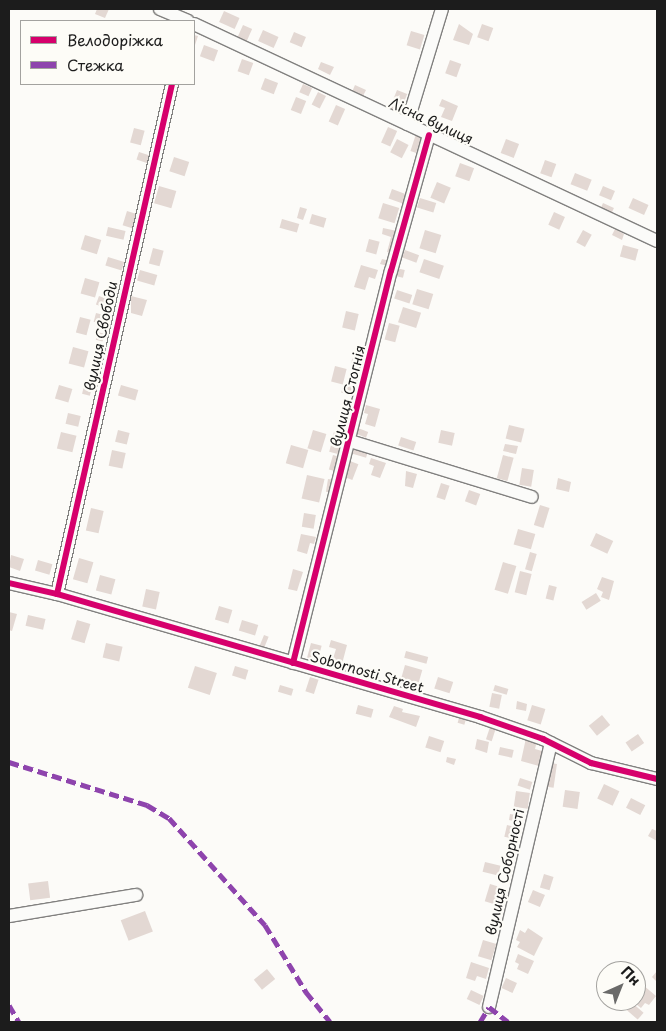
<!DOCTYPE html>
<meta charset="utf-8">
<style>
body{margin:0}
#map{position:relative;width:666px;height:1031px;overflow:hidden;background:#fcfbf8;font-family:"Playpen Sans",sans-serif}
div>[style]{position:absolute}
.building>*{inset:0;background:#e3d8d3;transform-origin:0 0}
.roads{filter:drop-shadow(1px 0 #81807f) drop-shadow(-1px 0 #81807f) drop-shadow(0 1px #81807f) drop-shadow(0 -1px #81807f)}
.minor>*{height:12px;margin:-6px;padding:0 6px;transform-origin:6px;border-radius:6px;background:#fbfbf9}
.quiet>*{height:5px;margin-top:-2.5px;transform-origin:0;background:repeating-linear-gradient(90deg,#8e44ad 0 10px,transparent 0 15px)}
.cycleway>*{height:6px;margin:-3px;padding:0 3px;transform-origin:3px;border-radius:3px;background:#d6006c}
span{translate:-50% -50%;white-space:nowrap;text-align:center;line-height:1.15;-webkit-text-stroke:4.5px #fdfcf7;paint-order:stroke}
.street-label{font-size:14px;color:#1c1c1c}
.frame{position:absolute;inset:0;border:10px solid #1c1c1c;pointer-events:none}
.legend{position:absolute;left:20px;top:20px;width:175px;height:65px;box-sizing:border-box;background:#fdfcf7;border:1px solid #a3a29f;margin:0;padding:6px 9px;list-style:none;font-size:15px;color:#1c1c1c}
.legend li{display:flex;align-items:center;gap:10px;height:25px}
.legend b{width:25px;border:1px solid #a3a29f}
.north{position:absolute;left:596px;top:961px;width:50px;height:50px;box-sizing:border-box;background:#fdfcf7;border:1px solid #a3a29f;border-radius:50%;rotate:44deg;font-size:14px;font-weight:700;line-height:20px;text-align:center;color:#1c1c1c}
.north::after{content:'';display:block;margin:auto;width:18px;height:22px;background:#6a6a69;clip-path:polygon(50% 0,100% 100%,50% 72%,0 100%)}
</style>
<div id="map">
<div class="building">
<div style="clip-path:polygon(97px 9px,109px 9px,105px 18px,95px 14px)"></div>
<div style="left:224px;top:11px;width:17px;height:12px;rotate:24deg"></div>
<div style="clip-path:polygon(459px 24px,473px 34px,469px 45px,453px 40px)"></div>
<div style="left:482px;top:24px;width:12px;height:14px;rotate:20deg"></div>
<div style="left:243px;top:25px;width:10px;height:14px;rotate:24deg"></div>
<div style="left:263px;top:30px;width:17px;height:12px;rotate:24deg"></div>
<div style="left:411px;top:31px;width:14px;height:15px;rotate:17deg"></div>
<div style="left:294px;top:32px;width:13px;height:11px;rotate:23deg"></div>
<div style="clip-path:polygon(194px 35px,198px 36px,194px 48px)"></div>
<div style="left:204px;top:45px;width:15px;height:12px;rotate:20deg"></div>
<div style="left:242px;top:59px;width:12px;height:13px;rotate:20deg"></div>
<div style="left:450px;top:60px;width:12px;height:14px;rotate:20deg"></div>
<div style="clip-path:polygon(321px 62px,334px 67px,330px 75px,318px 69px)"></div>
<div style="left:265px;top:78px;width:14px;height:12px;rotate:21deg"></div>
<div style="left:303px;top:84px;width:10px;height:9px;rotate:24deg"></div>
<div style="clip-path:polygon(355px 85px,366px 90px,363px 96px,352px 92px)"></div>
<div style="left:397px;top:90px;width:11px;height:20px;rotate:22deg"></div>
<div style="left:318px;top:92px;width:9px;height:14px;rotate:27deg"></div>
<div style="left:296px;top:97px;width:11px;height:14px;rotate:22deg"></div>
<div style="clip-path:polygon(442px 99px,458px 106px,452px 121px,441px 117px,445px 108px,439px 106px)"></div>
<div style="left:336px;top:105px;width:10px;height:18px;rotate:24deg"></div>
<div style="left:388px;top:127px;width:10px;height:17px;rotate:24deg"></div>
<div style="left:134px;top:128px;width:11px;height:15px;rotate:15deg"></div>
<div style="left:442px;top:130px;width:12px;height:6px;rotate:24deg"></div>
<div style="left:416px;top:134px;width:6px;height:18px;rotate:18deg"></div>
<div style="left:397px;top:139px;width:13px;height:15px;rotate:27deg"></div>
<div style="left:506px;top:139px;width:14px;height:15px;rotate:21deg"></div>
<div style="left:139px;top:152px;width:13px;height:8px;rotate:18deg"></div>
<div style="left:174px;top:157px;width:16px;height:15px;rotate:18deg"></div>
<div style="left:545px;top:160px;width:12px;height:14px;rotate:20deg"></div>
<div style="left:460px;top:163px;width:15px;height:14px;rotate:20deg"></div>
<div style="left:575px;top:173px;width:18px;height:12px;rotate:22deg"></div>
<div style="left:437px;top:182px;width:15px;height:17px;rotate:23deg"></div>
<div style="left:159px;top:186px;width:18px;height:18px;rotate:16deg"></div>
<div style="left:603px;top:186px;width:13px;height:10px;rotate:23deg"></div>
<div style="left:392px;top:189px;width:15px;height:10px;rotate:20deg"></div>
<div style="left:420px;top:198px;width:17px;height:10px;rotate:17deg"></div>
<div style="left:633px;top:198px;width:17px;height:11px;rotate:24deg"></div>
<div style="left:383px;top:203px;width:17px;height:16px;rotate:17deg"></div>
<div style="left:603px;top:203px;width:12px;height:7px;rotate:24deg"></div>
<div style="clip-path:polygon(300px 207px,307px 209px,303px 220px,297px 218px)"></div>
<div style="left:127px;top:211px;width:10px;height:15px;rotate:17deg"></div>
<div style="left:554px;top:212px;width:12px;height:14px;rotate:24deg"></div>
<div style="left:312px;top:214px;width:15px;height:10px;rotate:16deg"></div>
<div style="left:282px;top:219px;width:18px;height:9px;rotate:16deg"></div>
<div style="left:108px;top:227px;width:18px;height:9px;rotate:13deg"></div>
<div style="clip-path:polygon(383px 228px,397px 231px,392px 253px,387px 252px,391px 237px,382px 234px)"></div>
<div style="clip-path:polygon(615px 229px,624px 234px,622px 240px,612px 235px)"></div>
<div style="left:425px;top:230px;width:17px;height:19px;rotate:17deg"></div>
<div style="left:583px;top:230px;width:10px;height:14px;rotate:29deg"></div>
<div style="left:85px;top:235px;width:17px;height:15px;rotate:17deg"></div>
<div style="left:369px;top:239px;width:11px;height:13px;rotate:15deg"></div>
<div style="left:623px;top:245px;width:16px;height:12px;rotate:15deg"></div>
<div style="left:153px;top:248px;width:11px;height:16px;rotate:15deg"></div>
<div style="left:405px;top:250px;width:15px;height:8px;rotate:20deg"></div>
<div style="left:108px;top:257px;width:17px;height:9px;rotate:17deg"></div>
<div style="clip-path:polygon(382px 259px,390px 261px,388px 266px,380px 264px)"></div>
<div style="left:424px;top:259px;width:21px;height:14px;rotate:19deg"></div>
<div style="clip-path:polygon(361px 265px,378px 270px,375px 279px,369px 277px,365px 290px,354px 287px)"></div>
<div style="left:396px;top:268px;width:9px;height:8px;rotate:13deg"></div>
<div style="left:140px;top:270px;width:18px;height:11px;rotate:16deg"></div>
<div style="left:85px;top:278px;width:15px;height:16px;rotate:16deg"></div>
<div style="left:417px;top:289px;width:17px;height:16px;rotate:17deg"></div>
<div style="left:397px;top:290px;width:16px;height:9px;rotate:18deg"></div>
<div style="left:99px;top:296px;width:12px;height:9px;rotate:20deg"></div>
<div style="clip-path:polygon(131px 296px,147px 300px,142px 316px,131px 313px)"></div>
<div style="left:403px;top:307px;width:19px;height:16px;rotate:18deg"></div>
<div style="left:346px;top:311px;width:13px;height:17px;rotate:13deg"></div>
<div style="left:96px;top:313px;width:11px;height:9px;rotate:15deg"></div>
<div style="left:80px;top:317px;width:11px;height:16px;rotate:15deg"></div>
<div style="left:389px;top:323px;width:11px;height:17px;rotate:15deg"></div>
<div style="left:98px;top:332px;width:7px;height:8px;rotate:16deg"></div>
<div style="left:73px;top:347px;width:16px;height:17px;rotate:15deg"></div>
<div style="left:353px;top:357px;width:9px;height:6px;rotate:18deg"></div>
<div style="left:335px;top:366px;width:12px;height:16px;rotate:14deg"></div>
<div style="left:344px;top:384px;width:13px;height:9px;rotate:18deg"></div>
<div style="left:59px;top:385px;width:14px;height:14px;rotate:17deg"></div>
<div style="left:121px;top:385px;width:18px;height:11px;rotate:16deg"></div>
<div style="left:84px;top:386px;width:8px;height:8px;rotate:14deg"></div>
<div style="clip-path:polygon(366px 405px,380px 409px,375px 427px,365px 424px,368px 414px,364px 413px)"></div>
<div style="left:68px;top:413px;width:13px;height:11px;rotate:13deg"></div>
<div style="clip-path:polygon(343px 418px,349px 421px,347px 426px,341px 424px)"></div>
<div style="left:509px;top:425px;width:16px;height:14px;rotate:14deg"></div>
<div style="left:358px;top:428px;width:11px;height:6px;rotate:22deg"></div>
<div style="left:118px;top:430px;width:12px;height:12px;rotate:14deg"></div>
<div style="left:313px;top:430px;width:14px;height:19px;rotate:17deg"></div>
<div style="left:441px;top:430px;width:14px;height:13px;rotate:12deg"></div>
<div style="left:61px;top:432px;width:16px;height:17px;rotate:14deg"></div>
<div style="clip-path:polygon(334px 432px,344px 436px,342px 442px,332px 439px)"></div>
<div style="left:401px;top:437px;width:16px;height:9px;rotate:18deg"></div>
<div style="clip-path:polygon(505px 444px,518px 446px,516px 454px,503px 451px)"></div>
<div style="left:291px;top:445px;width:18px;height:19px;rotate:16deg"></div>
<div style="left:331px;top:445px;width:11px;height:7px;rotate:15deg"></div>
<div style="left:355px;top:446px;width:14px;height:8px;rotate:17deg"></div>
<div style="left:112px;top:450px;width:14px;height:16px;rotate:12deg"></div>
<div style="left:333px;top:455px;width:7px;height:15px;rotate:16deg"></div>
<div style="left:503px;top:455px;width:11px;height:24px;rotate:15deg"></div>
<div style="clip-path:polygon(371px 458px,386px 463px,380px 478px,371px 475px,374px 466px,369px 464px)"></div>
<div style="left:350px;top:461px;width:9px;height:17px;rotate:21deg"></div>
<div style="left:522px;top:468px;width:12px;height:17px;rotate:9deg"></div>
<div style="clip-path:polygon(406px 471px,417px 474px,413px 488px,405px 486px)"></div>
<div style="left:307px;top:475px;width:18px;height:24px;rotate:13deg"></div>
<div style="clip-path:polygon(558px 478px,571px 482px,569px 492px,556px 489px)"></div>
<div style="left:328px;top:479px;width:6px;height:13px;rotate:9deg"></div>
<div style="left:441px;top:483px;width:9px;height:15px;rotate:18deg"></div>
<div style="left:469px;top:490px;width:12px;height:12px;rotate:20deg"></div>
<div style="left:540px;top:505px;width:10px;height:21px;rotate:17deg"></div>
<div style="left:91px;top:508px;width:13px;height:23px;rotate:13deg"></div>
<div style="left:304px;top:513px;width:12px;height:14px;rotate:9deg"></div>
<div style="left:518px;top:529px;width:18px;height:16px;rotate:16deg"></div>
<div style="left:596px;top:533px;width:19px;height:14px;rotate:25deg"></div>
<div style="clip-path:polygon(301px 534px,316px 537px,314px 544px,310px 543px,307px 554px,297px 551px)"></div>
<div style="left:530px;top:552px;width:7px;height:18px;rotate:16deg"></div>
<div style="clip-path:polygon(11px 555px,24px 559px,20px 571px,9px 567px)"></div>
<div style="left:79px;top:558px;width:15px;height:22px;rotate:16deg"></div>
<div style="left:38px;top:560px;width:15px;height:11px;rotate:16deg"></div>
<div style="left:503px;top:562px;width:14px;height:29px;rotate:17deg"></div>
<div style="clip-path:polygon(293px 569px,303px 572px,297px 591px,288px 589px)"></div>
<div style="left:520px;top:571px;width:12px;height:22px;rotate:14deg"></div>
<div style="left:100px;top:575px;width:16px;height:16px;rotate:15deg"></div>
<div style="clip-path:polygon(602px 577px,614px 581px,609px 600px,601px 597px,603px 592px,597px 589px)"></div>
<div style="left:549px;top:585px;width:8px;height:14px;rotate:14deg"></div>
<div style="left:146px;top:589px;width:14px;height:18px;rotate:12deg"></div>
<div style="left:596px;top:593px;width:9px;height:17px;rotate:58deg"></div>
<div style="left:219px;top:606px;width:14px;height:14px;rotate:17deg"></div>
<div style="clip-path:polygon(9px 612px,17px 614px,12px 631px,9px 630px)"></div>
<div style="left:28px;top:615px;width:18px;height:11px;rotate:13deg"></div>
<div style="left:77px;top:620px;width:14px;height:20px;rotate:17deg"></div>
<div style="left:242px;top:620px;width:17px;height:11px;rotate:17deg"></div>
<div style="left:264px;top:635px;width:5px;height:14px;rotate:22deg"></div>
<div style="clip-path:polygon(331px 640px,347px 645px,342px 664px,332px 662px,336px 649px,329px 647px)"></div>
<div style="left:106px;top:643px;width:17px;height:15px;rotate:13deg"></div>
<div style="left:311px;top:643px;width:11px;height:15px;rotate:15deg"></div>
<div style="left:406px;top:651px;width:23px;height:7px;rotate:15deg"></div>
<div style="left:405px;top:665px;width:18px;height:19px;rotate:16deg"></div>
<div style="left:195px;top:666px;width:23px;height:23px;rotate:18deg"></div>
<div style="left:235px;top:666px;width:14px;height:10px;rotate:17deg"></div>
<div style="left:310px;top:677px;width:9px;height:15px;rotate:18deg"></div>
<div style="left:438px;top:677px;width:16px;height:12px;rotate:18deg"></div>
<div style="left:280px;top:685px;width:14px;height:7px;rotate:17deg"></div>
<div style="left:495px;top:685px;width:14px;height:6px;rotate:17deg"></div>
<div style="left:492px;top:693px;width:10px;height:14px;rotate:11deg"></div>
<div style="clip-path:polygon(517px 701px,527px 704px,526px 711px,516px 709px)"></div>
<div style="left:358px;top:705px;width:16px;height:9px;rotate:15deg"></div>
<div style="left:532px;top:705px;width:14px;height:16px;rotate:17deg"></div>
<div style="clip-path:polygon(394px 706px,403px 709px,402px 712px,420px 716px,416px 727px,389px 717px)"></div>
<div style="left:602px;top:715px;width:13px;height:17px;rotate:51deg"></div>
<div style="left:459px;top:718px;width:7px;height:5px;rotate:16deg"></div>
<div style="left:490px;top:727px;width:6px;height:13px;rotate:18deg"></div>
<div style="left:638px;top:734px;width:11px;height:15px;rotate:56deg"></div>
<div style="left:429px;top:736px;width:16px;height:12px;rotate:18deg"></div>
<div style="clip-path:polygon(526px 738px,537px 741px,535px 749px,542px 751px,539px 766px,521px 761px)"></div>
<div style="clip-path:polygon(477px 739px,489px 742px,487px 753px,475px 749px)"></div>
<div style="left:500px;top:747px;width:14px;height:8px;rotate:12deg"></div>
<div style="clip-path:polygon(447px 757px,456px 759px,454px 765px,446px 762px)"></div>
<div style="left:550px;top:763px;width:7px;height:24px;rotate:8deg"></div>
<div style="left:520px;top:778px;width:13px;height:8px;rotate:18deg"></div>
<div style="left:604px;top:784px;width:17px;height:16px;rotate:25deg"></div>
<div style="left:565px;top:790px;width:15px;height:17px;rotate:8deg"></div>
<div style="left:516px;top:791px;width:14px;height:16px;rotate:8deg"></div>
<div style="left:631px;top:798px;width:16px;height:11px;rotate:27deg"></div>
<div style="clip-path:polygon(510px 814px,523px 816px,522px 823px,509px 820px)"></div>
<div style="left:507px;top:825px;width:13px;height:12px;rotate:13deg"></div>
<div style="clip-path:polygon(652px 829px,657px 831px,657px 841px,648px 836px)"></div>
<div style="left:485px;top:862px;width:16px;height:10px;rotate:14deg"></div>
<div style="left:544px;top:874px;width:10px;height:14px;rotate:17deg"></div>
<div style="left:48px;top:881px;width:17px;height:20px;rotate:83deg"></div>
<div style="left:490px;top:884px;width:17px;height:18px;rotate:17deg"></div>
<div style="left:533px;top:890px;width:13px;height:13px;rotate:23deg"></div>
<div style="left:145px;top:911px;width:22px;height:26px;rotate:69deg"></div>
<div style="clip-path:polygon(528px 928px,543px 938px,534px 956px,517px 947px,520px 942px,516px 940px,520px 930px,525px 933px)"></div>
<div style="left:483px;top:940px;width:14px;height:17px;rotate:17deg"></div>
<div style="clip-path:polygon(518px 954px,534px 961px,528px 974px,517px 969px,519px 964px,515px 962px)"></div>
<div style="clip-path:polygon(471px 962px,489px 968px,486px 979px,477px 976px,475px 981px,466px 978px)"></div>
<div style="left:267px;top:969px;width:13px;height:17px;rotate:51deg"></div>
<div style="clip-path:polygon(657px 971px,657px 982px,652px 977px)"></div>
<div style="left:506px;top:978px;width:12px;height:11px;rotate:24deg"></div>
<div style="clip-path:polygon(636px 979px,656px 996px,649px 1005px,645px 1003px,641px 1008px,632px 1001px,636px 1001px)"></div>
<div style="left:471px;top:990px;width:14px;height:10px;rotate:25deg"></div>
<div style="left:630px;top:1001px;width:18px;height:9px;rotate:41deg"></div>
</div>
<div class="roads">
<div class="minor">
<div style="left:160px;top:9px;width:30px;rotate:23deg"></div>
<div style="left:194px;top:24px;width:511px;rotate:25.11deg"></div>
<div style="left:407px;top:124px;width:120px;rotate:-73.1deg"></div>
<div style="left:350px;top:441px;width:190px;rotate:17.1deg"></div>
<div style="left:9px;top:583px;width:49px;rotate:12.9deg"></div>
<div style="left:57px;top:594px;width:441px;rotate:16.2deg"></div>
<div style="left:480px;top:717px;width:67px;rotate:19.2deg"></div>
<div style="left:543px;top:739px;width:54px;rotate:26.6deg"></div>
<div style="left:591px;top:763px;width:68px;rotate:13.6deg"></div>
<div style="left:57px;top:594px;width:523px;rotate:-77.29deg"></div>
<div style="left:293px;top:663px;width:404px;rotate:-76deg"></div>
<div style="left:391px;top:271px;width:141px;rotate:-74.4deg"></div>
<div style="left:9px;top:916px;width:129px;rotate:-9.4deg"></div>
<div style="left:489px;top:1007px;width:271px;rotate:-76.8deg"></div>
</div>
</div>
<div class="quiet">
<div style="left:9px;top:762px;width:145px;rotate:17.3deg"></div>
<div style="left:147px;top:805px;width:26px;rotate:31deg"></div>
<div style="left:169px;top:818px;width:144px;rotate:48.1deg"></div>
<div style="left:265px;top:925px;width:79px;rotate:58.5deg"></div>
<div style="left:306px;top:992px;width:38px;rotate:51deg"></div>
<div style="left:9px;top:1005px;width:20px;rotate:60deg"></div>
<div style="left:480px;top:1022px;width:17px;rotate:-59deg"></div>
<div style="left:489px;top:1007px;width:24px;rotate:38deg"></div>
</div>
<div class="cycleway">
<div style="left:9px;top:583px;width:49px;rotate:12.9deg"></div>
<div style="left:57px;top:594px;width:441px;rotate:16.2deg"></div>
<div style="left:480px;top:717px;width:67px;rotate:19.2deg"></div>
<div style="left:543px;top:739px;width:54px;rotate:26.6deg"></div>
<div style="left:591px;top:763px;width:68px;rotate:13.6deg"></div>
<div style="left:57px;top:594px;width:523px;rotate:-77.29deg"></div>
<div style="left:293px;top:663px;width:404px;rotate:-76deg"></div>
<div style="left:391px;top:271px;width:141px;rotate:-74.4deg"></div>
</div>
<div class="street-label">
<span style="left:431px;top:121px;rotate:25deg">Лісна вулиця</span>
<span style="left:101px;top:336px;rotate:-78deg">вулиця Свободи</span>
<span style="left:348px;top:396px;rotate:-76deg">вулиця Стогнія</span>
<span style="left:367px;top:672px;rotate:16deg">Sobornosti Street</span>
<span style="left:505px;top:872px;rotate:-77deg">вулиця Соборності</span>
</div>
<div class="frame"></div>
<ul class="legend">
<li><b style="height:6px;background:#d6006c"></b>Велодоріжка</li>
<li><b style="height:6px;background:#8e44ad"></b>Стежка</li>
</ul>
<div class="north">Пн</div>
</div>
